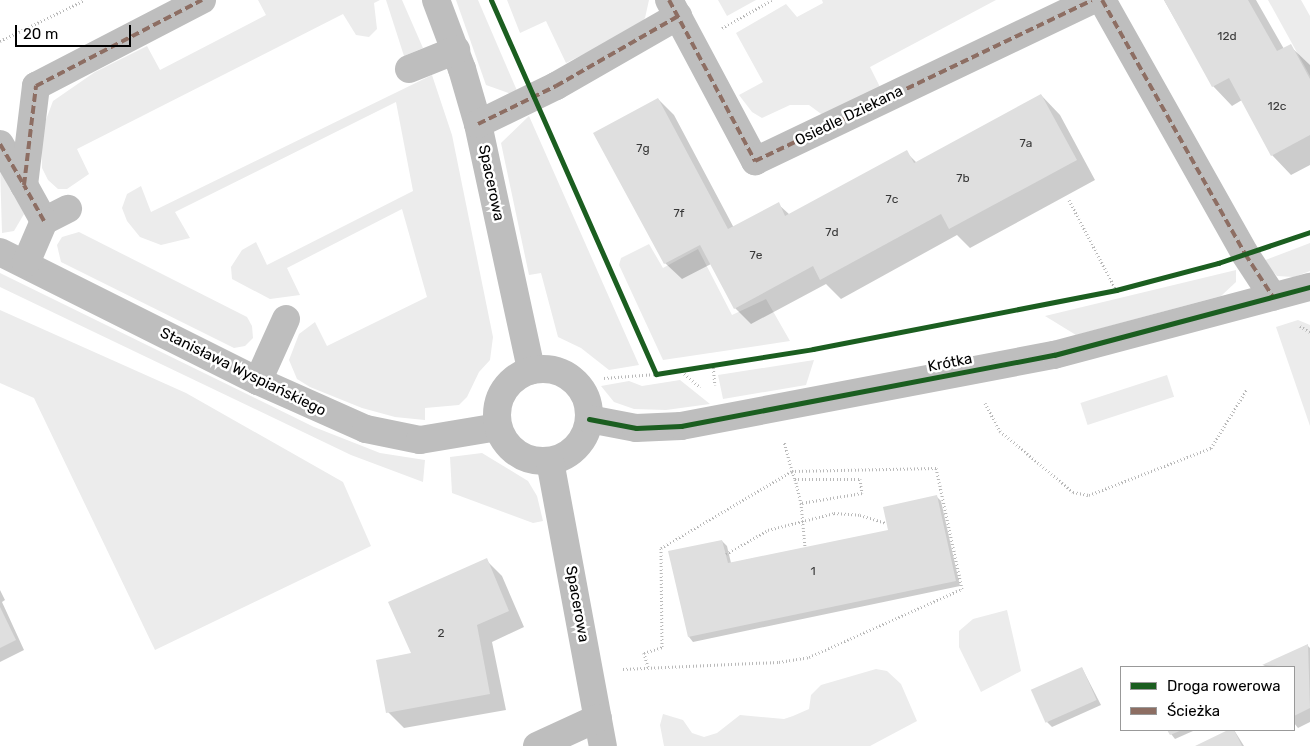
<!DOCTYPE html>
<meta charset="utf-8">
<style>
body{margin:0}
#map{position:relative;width:1310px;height:746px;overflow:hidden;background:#fff;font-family:Rubik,sans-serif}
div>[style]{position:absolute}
.green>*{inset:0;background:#ececec;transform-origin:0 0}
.shadow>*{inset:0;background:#0003}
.building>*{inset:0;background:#dfdfdf;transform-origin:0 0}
.path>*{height:3px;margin-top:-1.5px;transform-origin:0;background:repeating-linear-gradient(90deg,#b9b9b9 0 1px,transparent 0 3.5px)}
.minor>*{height:28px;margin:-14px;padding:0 14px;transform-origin:14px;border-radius:14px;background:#bebebe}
.minor>.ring{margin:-14px;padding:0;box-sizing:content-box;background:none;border:28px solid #bebebe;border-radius:50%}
.quiet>*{height:4px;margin-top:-2px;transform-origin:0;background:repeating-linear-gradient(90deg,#8d6e63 0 8px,transparent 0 12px)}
.cycleway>*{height:5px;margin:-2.5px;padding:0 2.5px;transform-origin:2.5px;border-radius:2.5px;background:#1b5e20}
span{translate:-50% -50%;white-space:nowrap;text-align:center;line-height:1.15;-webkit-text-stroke:5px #fff;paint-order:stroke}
.number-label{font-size:12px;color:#383838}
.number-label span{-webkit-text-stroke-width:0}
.street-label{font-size:15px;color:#000}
.legend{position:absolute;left:1120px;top:666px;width:175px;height:65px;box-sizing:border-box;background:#fff;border:1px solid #999;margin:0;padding:6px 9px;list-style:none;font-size:15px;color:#000}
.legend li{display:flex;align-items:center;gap:10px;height:25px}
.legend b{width:25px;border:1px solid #999}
.scale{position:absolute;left:15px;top:25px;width:116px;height:22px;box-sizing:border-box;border:2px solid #000;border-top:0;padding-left:6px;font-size:15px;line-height:18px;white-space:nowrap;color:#000;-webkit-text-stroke:4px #fff;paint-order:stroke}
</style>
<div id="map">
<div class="green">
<div style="clip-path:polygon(258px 0,380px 0,374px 3px,377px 29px,369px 37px,356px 35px,343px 14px,77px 149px,89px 174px,67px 189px,58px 189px,48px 180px,42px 168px,41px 133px,53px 101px,95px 72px,147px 46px,160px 70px,266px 15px)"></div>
<div style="clip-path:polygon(386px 0,402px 0,423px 48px,404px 56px)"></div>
<div style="clip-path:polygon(456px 0,478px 0,518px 93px,514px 95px,486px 85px)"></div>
<div style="clip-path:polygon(507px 0,649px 0,645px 18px,637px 28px,566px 63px,546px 21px,520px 33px)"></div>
<div style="clip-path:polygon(718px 0,756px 0,727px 16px)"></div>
<div style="clip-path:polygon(822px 0,996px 0,870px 67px,882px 91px,824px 116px,809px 105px,790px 105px,762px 118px,752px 112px,739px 95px,763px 82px,736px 33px,786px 4px,797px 17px,823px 3px)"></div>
<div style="clip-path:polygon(1268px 0,1301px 0,1310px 16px,1310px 76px)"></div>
<div style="clip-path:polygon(432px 75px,452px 135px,493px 337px,490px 360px,479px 372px,467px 397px,459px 405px,425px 408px,425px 420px,395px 417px,362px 408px,310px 387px,297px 379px,289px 360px,299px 334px,315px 322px,327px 346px,427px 297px,402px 209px,287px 268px,300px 295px,270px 299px,232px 279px,231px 267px,242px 250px,256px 242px,267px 265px,413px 191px,396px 102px,175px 212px,190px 238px,161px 245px,140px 237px,127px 221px,122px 208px,127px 194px,141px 186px,151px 212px)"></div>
<div style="clip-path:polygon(529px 116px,639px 365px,609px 370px,581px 348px,558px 337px,541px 273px,529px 275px,501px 143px)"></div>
<div style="clip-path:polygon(0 166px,24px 214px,14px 231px,2px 233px)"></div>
<div style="clip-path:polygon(79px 232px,247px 317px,252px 326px,253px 338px,245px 346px,234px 348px,61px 262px,57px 245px,62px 237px)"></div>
<div style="clip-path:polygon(1310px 243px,1310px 271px,1294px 277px,1277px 276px,1263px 261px)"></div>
<div style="clip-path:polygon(649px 244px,663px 268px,698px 249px,732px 315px,766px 299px,790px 341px,663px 360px,619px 265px,621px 258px)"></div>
<div style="clip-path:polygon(1236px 270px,1236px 282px,1221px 296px,1076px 335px,1045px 316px)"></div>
<div style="clip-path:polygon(0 273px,314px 427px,380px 453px,425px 460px,423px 482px,351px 455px,0 287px)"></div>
<div style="clip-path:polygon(0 310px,186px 393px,343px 482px,371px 546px,155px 650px,34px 398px,0 383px)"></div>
<div style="clip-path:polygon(1298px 320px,1310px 325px,1310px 426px,1276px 327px)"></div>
<div style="clip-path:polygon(814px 360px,806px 385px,723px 399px,718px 375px)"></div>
<div style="left:1167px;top:375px;width:23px;height:91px;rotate:72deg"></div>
<div style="clip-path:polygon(680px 380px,710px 404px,666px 410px,634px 409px,614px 402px,601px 386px,629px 381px,642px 386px)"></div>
<div style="clip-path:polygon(482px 453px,528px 481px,537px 496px,543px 521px,533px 523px,452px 493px,450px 457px)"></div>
<div style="clip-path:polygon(1007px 610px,1021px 671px,981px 692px,959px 647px,959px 631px,973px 619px)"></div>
<div style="clip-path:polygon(876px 669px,887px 671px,901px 684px,917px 721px,870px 746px,664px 746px,660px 725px,663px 714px,683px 720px,692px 733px,704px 737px,717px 733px,740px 715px,784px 719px,793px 716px,809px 709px,811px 695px,821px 685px)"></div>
</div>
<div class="shadow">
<div style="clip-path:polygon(1164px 0,1256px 0,1284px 49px,1290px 46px,1310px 65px,1310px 165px,1291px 175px,1272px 155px,1242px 100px,1232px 106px,1213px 86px)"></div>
<div style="clip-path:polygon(1041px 95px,1060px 115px,1095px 180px,970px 248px,957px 235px,841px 299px,826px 284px,751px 324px,735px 308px,711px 264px,682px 279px,665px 263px,595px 133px,658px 99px,674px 115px,734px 228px,778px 204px,790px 215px,906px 152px,917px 163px)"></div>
<div style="clip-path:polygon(937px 497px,941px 501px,960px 586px,693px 642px,689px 637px,722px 541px,727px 546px,731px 563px,889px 531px)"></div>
<div style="clip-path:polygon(486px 560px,502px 576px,524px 627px,492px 642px,506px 710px,404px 728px,388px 712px,413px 654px)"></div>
<div style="clip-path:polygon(0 590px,5px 600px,2px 602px,24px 650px,0 662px)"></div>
<div style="clip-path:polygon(1307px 645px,1310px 648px,1310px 722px,1298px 728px,1294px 723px,1294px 667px,1263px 666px)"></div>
<div style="clip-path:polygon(1082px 668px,1101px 705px,1052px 727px,1047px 722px)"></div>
<div style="clip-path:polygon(1168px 730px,1193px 730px,1193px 731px,1175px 739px)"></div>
<div style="clip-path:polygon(1234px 730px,1244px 746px,1198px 746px,1231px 730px)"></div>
</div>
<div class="building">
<div style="clip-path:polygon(1164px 0,1248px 0,1277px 51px,1291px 44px,1310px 79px,1310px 135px,1271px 156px,1229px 78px,1212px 87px)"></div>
<div style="clip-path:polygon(1041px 94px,1077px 160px,949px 229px,941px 214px,820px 280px,813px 266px,734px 309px,700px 245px,664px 264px,593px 133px,658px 98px,728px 229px,779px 202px,785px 216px,907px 150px,914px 163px)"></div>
<div style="clip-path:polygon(937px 495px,956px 581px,688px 637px,668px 551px,722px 540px,728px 563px,888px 530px,883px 507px)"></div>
<div style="clip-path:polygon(487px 558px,509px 611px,477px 625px,490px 694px,386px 713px,376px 660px,411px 653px,388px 602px)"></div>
<div style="clip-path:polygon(0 607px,16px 640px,0 648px)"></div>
<div style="clip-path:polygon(1308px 644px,1310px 708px,1294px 716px,1294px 667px,1262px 665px)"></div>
<div style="left:1082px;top:667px;width:36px;height:56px;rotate:66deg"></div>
<div style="clip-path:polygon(1167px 730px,1182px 730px,1170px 735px)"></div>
<div style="clip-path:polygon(1228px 730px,1234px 730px,1242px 746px,1195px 746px)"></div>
</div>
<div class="path">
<div style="left:722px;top:28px;width:57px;rotate:-29.2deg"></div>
<div style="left:0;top:41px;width:94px;rotate:-25.8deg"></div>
<div style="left:1069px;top:200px;width:102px;rotate:62.4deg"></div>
<div style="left:1300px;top:326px;width:12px;rotate:31deg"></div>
<div style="left:713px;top:364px;width:21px;rotate:85deg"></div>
<div style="left:679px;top:369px;width:28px;rotate:41deg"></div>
<div style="left:604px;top:378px;width:52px;rotate:-4.4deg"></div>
<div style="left:985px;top:403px;width:32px;rotate:62deg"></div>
<div style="left:1000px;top:431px;width:95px;rotate:39.9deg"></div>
<div style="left:1073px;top:492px;width:16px;rotate:11deg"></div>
<div style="left:1089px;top:495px;width:131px;rotate:-21.1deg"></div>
<div style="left:1211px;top:448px;width:69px;rotate:-58.6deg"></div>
<div style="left:795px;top:479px;width:25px;rotate:76deg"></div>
<div style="left:726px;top:554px;width:48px;rotate:-29.7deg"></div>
<div style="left:768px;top:530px;width:68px;rotate:-14.4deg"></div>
<div style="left:834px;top:513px;width:26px;rotate:4deg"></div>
<div style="left:860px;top:515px;width:27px;rotate:17deg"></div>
<div style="left:648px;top:667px;width:15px;rotate:-106deg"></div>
<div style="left:644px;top:653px;width:19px;rotate:-18deg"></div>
<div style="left:662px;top:647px;width:99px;rotate:-90.6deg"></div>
<div style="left:661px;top:548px;width:152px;rotate:-30.4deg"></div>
<div style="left:792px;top:471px;width:9px;rotate:69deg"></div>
<div style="left:795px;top:479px;width:65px"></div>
<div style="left:860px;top:479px;width:14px;rotate:82deg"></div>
<div style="left:862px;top:493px;width:62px;rotate:170.7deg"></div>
<div style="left:801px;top:503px;width:44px;rotate:84.8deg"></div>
<div style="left:623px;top:669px;width:156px;rotate:-2.6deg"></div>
<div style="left:779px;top:662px;width:30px;rotate:-9deg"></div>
<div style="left:809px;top:657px;width:167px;rotate:-24deg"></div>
<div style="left:962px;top:589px;width:124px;rotate:-102.1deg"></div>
<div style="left:936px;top:468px;width:144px;rotate:178.8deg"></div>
<div style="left:792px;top:471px;width:31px;rotate:-105deg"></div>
</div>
<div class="minor">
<div style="left:436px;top:0;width:74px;rotate:69.4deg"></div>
<div style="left:462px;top:69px;width:57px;rotate:73.8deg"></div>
<div style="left:478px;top:124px;width:252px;rotate:77.8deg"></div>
<div style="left:669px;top:0;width:183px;rotate:61.9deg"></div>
<div style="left:755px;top:161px;width:373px;rotate:-25.5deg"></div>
<div style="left:1102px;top:0;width:291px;rotate:60.6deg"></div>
<div style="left:1245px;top:254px;width:51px;rotate:56.9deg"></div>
<div style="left:409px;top:69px;width:51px;rotate:-22deg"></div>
<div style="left:478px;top:124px;width:87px;rotate:-26deg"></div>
<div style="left:556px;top:86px;width:141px;rotate:-29.8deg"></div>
<div style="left:0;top:144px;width:48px;rotate:59.7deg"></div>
<div style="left:44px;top:221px;width:41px;rotate:-119.1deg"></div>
<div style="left:24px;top:185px;width:100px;rotate:-83.1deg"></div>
<div style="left:36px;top:86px;width:187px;rotate:-27.4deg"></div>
<div style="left:44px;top:221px;width:27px;rotate:-27deg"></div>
<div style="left:0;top:252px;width:288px;rotate:26.6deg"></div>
<div style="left:258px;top:381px;width:118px;rotate:24deg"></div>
<div style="left:366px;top:429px;width:55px;rotate:11.5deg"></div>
<div style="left:420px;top:440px;width:79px;rotate:-9.5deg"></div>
<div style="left:26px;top:263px;width:46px;rotate:-66.8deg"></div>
<div class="ring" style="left:497px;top:369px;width:64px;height:64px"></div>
<div style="left:258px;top:381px;width:68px;rotate:-65.7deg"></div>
<div style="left:589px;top:419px;width:48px;rotate:10.8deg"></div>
<div style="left:636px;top:428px;width:45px;rotate:-2.5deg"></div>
<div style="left:681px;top:426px;width:380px;rotate:-10.8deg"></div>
<div style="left:1054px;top:355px;width:265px;rotate:-14.9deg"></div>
<div style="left:550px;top:461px;width:290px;rotate:79.5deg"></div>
<div style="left:537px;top:746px;width:67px;rotate:-24.7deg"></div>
</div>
<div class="quiet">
<div style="left:669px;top:0;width:183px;rotate:61.9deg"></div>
<div style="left:755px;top:161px;width:373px;rotate:-25.5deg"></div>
<div style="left:1102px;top:0;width:291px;rotate:60.6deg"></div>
<div style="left:1245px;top:254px;width:51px;rotate:56.9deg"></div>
<div style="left:478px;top:124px;width:87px;rotate:-26deg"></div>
<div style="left:556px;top:86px;width:141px;rotate:-29.8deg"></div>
<div style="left:0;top:144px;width:48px;rotate:59.7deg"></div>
<div style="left:44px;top:221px;width:41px;rotate:-119.1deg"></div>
<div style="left:24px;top:185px;width:100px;rotate:-83.1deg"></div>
<div style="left:36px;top:86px;width:187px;rotate:-27.4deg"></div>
</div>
<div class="cycleway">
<div style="left:491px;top:0;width:409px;rotate:66.2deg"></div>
<div style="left:656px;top:374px;width:159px;rotate:-9deg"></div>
<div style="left:813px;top:349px;width:309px;rotate:-11deg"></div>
<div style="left:1116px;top:290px;width:106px;rotate:-14.8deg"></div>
<div style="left:1218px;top:263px;width:97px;rotate:-18.6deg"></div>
<div style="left:589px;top:419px;width:48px;rotate:10.8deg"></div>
<div style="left:636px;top:428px;width:45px;rotate:-2.5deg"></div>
<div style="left:681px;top:426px;width:380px;rotate:-10.8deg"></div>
<div style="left:1054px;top:355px;width:265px;rotate:-14.9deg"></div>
</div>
<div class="number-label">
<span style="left:1227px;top:37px">12d</span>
<span style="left:1277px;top:107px">12c</span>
<span style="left:1026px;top:144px">7a</span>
<span style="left:643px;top:149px">7g</span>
<span style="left:963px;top:179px">7b</span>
<span style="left:892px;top:200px">7c</span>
<span style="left:679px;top:214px">7f</span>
<span style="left:832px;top:233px">7d</span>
<span style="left:756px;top:256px">7e</span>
<span style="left:813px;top:572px">1</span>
<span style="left:441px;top:634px">2</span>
</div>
<div class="street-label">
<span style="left:849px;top:116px;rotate:-26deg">Osiedle Dziekana</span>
<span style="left:491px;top:183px;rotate:78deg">Spacerowa</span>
<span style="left:950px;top:363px;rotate:-11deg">Krótka</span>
<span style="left:243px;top:372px;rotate:26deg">Stanisława Wyspiańskiego</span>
<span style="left:577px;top:604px;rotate:80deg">Spacerowa</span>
</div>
<ul class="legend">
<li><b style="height:6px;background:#1b5e20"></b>Droga rowerowa</li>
<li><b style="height:6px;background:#8d6e63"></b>Ścieżka</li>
</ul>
<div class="scale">20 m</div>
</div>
